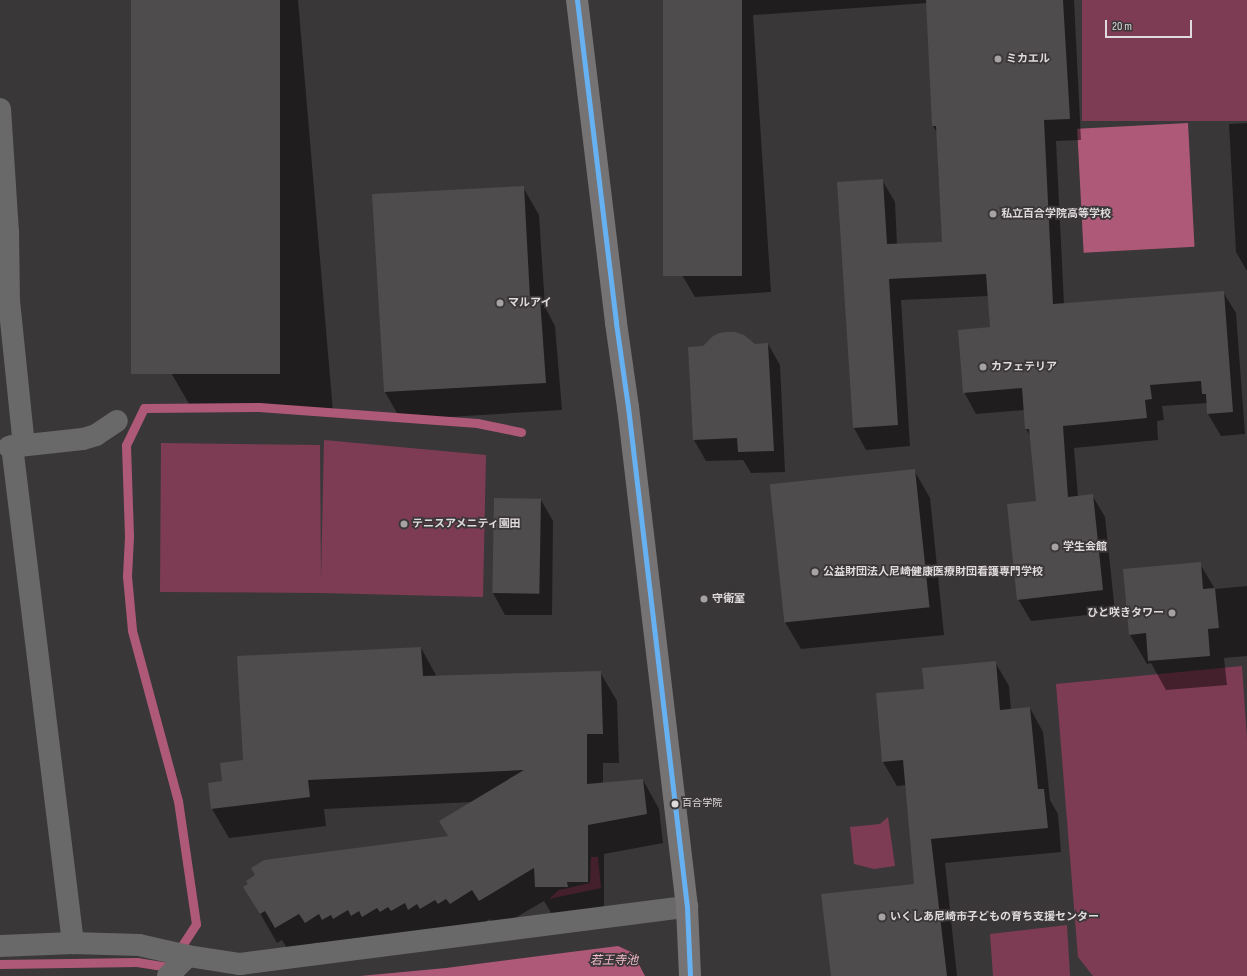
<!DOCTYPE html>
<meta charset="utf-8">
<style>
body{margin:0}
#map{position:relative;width:1247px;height:976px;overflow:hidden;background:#3a3738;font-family:"Sofia Sans Condensed","Noto Sans JP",sans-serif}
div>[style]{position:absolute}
.green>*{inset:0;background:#7e3c54;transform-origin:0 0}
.water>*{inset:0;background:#af5978;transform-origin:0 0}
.shadow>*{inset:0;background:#0007}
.stream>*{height:9px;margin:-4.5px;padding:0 4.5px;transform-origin:4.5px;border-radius:4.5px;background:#af5978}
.building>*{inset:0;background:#4e4c4c;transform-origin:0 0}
.street>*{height:22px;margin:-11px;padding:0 11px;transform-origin:11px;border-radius:11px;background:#6a6969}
.secondary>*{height:22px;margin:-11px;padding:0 11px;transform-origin:11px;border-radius:11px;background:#767374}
.bus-1>*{height:5px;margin:-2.5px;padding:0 2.5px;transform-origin:2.5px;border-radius:2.5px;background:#66b1f2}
.dots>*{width:11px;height:11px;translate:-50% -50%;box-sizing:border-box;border:2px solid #3b3637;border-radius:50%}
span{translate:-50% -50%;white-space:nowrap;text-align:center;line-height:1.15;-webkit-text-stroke:3.5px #3b3637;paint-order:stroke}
.bus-label{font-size:10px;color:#dfdbdc}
.left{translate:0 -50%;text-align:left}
.poi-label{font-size:11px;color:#dfdbdc;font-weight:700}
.right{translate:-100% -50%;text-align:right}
.water-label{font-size:12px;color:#f1bdcc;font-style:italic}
.scale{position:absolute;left:1105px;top:20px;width:87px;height:18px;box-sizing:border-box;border:2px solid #dfdbdc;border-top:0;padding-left:5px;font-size:12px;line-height:14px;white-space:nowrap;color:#dfdbdc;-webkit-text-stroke:3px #3b3637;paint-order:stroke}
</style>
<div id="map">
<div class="green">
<div style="left:1082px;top:0;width:165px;height:121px"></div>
<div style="clip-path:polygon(324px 440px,486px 455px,483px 597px,321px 593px,160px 592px,161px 443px,320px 445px,321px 581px)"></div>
<div style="clip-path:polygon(1242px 666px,1247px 739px,1247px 976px,1093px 976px,1078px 957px,1056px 684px)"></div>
<div style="clip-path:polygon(888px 817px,895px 866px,874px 869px,854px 864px,850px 827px,880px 824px)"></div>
<div style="clip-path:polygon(591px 857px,598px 857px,601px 888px,549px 899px,559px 890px,590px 883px)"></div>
<div style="clip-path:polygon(1067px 925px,1070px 976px,993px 976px,990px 934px)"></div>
</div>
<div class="water">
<div style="left:1188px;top:123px;width:124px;height:111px;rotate:87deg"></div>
<div style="clip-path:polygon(618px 946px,633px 953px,645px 976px,360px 976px,446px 968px)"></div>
</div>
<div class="shadow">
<div style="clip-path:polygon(132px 0,298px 0,333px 412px,192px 409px,170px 371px)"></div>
<div style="clip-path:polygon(664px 0,1074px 0,1081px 140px,1056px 141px,1064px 304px,1223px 292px,1236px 313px,1245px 434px,1221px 436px,1208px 414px,1207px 403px,1162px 406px,1164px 420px,1157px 421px,1158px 440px,1074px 448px,1078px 497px,1092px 495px,1105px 517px,1115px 612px,1031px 621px,1018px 599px,1037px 502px,1031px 437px,1026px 429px,1025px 410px,976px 414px,964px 392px,991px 328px,989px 296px,901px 300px,910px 446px,866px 450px,854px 428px,838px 183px,882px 180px,895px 202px,897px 245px,943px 243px,937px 133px,933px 126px,927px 3px,753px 15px,771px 292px,695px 297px,682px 275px)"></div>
<div style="clip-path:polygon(1247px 123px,1247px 271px,1236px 252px,1229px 124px)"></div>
<div style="clip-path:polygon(523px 187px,539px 215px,545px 307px,555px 326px,562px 410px,401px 420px,385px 392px,373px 195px)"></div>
<div style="clip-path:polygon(768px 344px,780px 365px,785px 472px,751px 473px,743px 460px,706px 461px,694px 440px,755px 345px)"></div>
<div style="clip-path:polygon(914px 470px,930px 498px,944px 635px,801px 649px,785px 622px)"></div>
<div style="clip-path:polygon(495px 499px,541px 500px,553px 521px,552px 615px,505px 615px,493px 593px)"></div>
<div style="clip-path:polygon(1200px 564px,1215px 589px,1247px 586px,1247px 656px,1224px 658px,1227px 685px,1166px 690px,1151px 663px,1147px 664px,1130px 635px)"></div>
<div style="clip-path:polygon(421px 648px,437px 677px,600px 672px,617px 701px,619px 763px,603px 763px,603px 784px,643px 780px,659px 809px,663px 843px,604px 854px,604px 911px,553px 916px,544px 901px,496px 929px,490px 919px,467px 933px,322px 951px,317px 942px,292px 956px,282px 940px,277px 943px,245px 887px,250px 885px,256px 876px,449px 836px,473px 802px,324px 809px,326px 826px,229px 838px,212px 809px,224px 782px,244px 761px)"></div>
<div style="clip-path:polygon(995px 662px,1009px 686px,1011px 710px,1030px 708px,1043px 732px,1050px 800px,1058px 814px,1061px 852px,945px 863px,957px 976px,832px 976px,916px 884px,906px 785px,897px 786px,883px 762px,925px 690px)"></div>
</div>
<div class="stream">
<div style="left:0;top:964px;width:137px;rotate:-0.8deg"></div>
<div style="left:137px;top:962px;width:31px;rotate:9deg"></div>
<div style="left:168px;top:967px;width:51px;rotate:-56.9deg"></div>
<div style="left:196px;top:924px;width:124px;rotate:-98.3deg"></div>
<div style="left:178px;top:801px;width:177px;rotate:-105.1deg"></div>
<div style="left:132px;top:630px;width:54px;rotate:-95.3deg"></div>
<div style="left:127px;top:576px;width:40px;rotate:-87.1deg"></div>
<div style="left:129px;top:536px;width:91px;rotate:-91.9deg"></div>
<div style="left:126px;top:445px;width:41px;rotate:-64.1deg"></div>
<div style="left:144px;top:408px;width:115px;rotate:-0.5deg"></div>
<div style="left:259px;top:407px;width:219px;rotate:4.2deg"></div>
<div style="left:477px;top:423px;width:45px;rotate:11.6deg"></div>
</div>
<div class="building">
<div style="left:131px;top:0;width:149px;height:374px"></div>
<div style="left:663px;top:0;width:79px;height:276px"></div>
<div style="clip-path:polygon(926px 0,1063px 0,1070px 119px,1044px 120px,1053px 304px,1224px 291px,1233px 412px,1207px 414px,1206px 394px,1202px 394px,1201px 381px,1150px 385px,1152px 399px,1145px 400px,1147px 418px,1063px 426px,1068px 497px,1093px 494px,1103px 590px,1017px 600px,1007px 504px,1036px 501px,1029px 429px,1025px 429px,1022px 388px,963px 393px,958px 330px,990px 327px,986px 274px,889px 279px,898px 425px,853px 428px,837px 182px,883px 179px,887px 244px,942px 242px,936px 126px,932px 126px)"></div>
<div style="clip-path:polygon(524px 186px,530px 298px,540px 298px,546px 383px,384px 392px,372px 194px)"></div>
<div style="clip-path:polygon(726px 332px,735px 332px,744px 335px,755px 344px,768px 343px,774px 451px,738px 452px,737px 438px,693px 440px,688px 347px,703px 346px,713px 336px,719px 333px)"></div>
<div style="left:915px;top:469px;width:139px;height:146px;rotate:84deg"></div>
<div style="left:494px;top:498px;width:47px;height:95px;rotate:1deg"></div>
<div style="clip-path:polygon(1201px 562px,1203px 589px,1215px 588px,1219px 628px,1208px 629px,1210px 656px,1148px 661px,1146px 633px,1129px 635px,1123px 569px)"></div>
<div style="clip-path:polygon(421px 647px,423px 676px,601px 671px,603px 734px,587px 734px,587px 784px,643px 779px,647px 814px,588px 825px,588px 882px,567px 882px,568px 887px,535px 887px,534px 868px,479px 901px,472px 890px,450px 904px,446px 899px,438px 904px,435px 900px,420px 909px,417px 904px,408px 910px,405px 903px,391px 911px,388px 907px,380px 912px,377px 908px,362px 917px,359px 911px,351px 916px,348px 910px,333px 919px,331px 915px,322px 920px,319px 914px,305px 923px,299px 914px,275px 928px,265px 911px,260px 914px,243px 887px,248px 884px,246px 881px,255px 875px,251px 868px,264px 860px,448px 836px,439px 821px,524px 770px,308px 780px,310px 797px,211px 809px,208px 783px,222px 781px,220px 763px,243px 760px,237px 656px)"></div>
<div style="clip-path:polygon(996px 661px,1000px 710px,1030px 707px,1038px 789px,1044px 789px,1048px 828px,931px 839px,947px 976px,831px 976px,821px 894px,914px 884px,903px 760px,882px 762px,876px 693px,924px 689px,922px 668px)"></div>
</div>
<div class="street">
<div style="left:0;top:109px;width:123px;rotate:86.3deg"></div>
<div style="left:8px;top:232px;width:69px;rotate:89.2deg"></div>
<div style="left:9px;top:301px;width:145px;rotate:84.1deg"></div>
<div style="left:12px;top:446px;width:501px;rotate:83deg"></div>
<div style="left:9px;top:447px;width:74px;rotate:-6.2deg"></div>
<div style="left:83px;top:439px;width:14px;rotate:-17deg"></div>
<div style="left:96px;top:435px;width:25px;rotate:-34deg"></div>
<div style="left:0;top:946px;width:73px;rotate:-2.4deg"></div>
<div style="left:73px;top:943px;width:66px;rotate:1.7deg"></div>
<div style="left:139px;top:945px;width:50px;rotate:12.7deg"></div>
<div style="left:188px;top:956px;width:53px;rotate:8.7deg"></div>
<div style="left:240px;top:964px;width:451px;rotate:-7.3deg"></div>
<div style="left:168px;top:976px;width:28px;rotate:-45deg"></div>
</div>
<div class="secondary">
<div style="left:577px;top:0;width:325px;rotate:83.1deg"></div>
<div style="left:616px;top:323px;width:85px;rotate:81.9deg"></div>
<div style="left:628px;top:407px;width:503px;rotate:83.27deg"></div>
<div style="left:687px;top:907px;width:69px;rotate:87.5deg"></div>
</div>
<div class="bus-1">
<div style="left:577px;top:0;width:325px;rotate:83.1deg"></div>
<div style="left:616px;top:323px;width:85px;rotate:81.9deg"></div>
<div style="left:628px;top:407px;width:503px;rotate:83.27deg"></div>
<div style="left:687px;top:907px;width:69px;rotate:87.5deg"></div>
</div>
<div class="dots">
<div style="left:998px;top:59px;background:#a5a2a3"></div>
<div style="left:993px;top:214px;background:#a5a2a3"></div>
<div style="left:500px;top:303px;background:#a5a2a3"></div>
<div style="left:983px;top:367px;background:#a5a2a3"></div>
<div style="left:404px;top:524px;background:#a5a2a3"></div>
<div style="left:1055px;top:547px;background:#a5a2a3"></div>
<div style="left:815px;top:572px;background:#a5a2a3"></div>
<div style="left:704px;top:599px;background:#a5a2a3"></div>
<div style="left:1172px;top:613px;background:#a5a2a3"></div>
<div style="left:675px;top:804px;background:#dfdbdc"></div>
<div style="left:882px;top:917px;background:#a5a2a3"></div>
</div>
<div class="bus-label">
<span class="left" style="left:682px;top:804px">百合学院</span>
</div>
<div class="poi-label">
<span class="left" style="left:1006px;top:59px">ミカエル</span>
<span class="left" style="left:1001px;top:214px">私立百合学院高等学校</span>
<span class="left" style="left:508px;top:303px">マルアイ</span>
<span class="left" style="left:991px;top:367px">カフェテリア</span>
<span class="left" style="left:412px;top:524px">テニスアメニティ園田</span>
<span class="left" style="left:1063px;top:547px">学生会館</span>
<span class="left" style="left:823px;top:572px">公益財団法人尼崎健康医療財団看護専門学校</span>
<span class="left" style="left:712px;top:599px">守衛室</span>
<span class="right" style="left:1164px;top:613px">ひと咲きタワー</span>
<span class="left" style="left:890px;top:917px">いくしあ尼崎市子どもの育ち支援センター</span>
</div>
<div class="water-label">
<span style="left:614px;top:961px">若王寺池</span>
</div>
<div class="scale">20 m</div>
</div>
